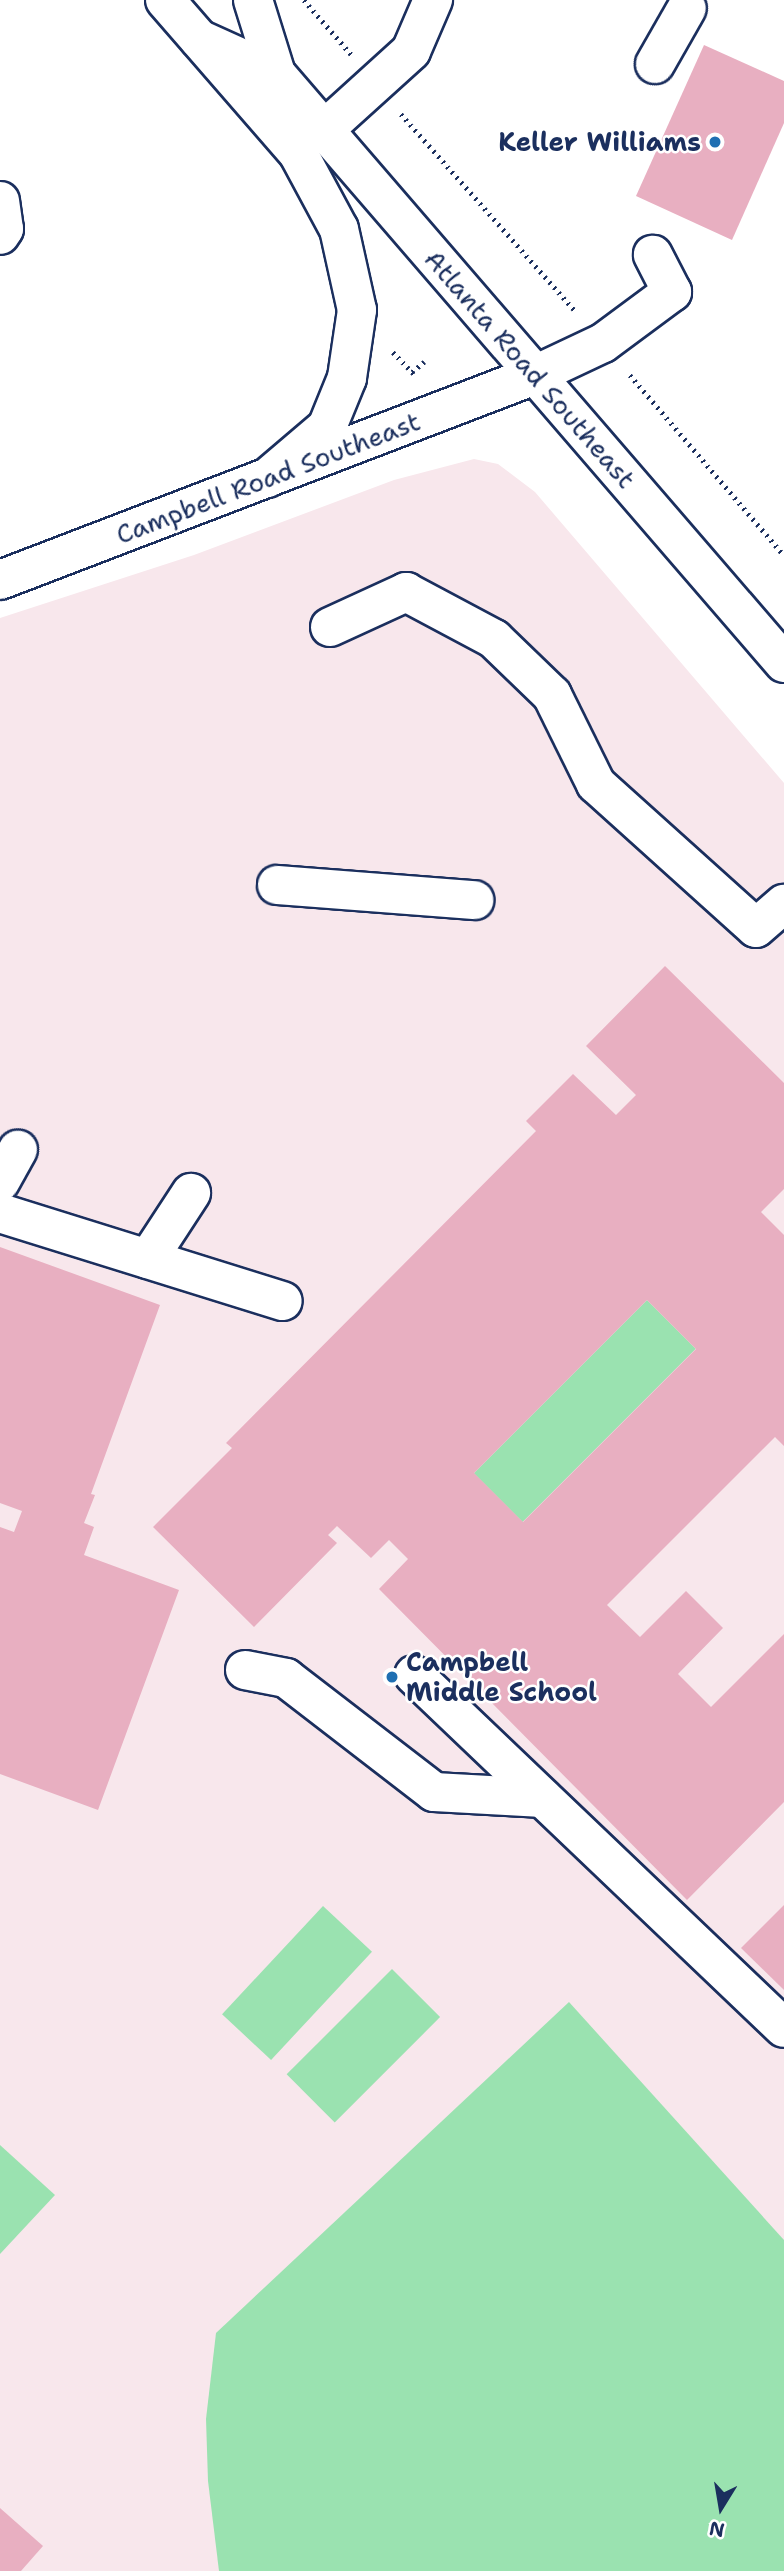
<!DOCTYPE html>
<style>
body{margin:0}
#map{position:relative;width:784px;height:2571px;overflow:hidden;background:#fff;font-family:"Shantell Sans",sans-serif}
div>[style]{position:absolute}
.built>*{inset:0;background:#f8e7ec}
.green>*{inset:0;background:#9ae2b0;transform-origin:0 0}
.building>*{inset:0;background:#e8afc1}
.path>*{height:4.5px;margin-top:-2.25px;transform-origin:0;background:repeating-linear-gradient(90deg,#1b2f5e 0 2px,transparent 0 7px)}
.roads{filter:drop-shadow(2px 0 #1b2f5e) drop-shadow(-2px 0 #1b2f5e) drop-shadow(0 2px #1b2f5e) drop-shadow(0 -2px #1b2f5e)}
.minor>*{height:38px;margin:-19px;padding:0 19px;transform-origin:19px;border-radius:19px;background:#fff}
.major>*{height:38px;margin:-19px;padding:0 19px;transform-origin:19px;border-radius:19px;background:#fff}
.dots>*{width:19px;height:19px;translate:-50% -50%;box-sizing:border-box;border:4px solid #fff;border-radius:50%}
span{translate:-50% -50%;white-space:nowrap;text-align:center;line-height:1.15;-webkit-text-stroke:5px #fff;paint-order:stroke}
.poi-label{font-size:26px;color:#1b2f5e;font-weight:700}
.right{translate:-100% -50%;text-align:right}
.left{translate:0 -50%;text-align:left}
.street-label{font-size:26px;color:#1b2f5e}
.north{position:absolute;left:686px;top:2473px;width:70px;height:70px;-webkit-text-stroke:5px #fff;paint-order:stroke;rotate:191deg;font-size:19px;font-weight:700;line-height:28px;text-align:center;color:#1b2f5e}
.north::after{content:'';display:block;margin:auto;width:24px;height:32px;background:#1b2f5e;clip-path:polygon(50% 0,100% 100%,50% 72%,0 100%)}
</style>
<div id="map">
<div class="built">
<div style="clip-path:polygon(474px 459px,498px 464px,535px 492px,784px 783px,784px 2571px,0 2571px,0 618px,194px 555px,394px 480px)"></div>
</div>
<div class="green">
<div style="left:647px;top:1300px;width:69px;height:245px;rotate:45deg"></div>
<div style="left:323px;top:1906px;width:67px;height:148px;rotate:43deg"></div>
<div style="left:392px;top:1969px;width:68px;height:149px;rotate:45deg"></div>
<div style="clip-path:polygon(569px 2002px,784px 2240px,784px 2571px,219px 2571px,208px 2481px,206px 2419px,216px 2333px)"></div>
<div style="clip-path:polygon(0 2145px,55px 2195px,0 2254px)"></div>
</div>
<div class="building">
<div style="clip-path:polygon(704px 45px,784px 81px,784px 123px,732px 240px,636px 196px)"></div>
<div style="clip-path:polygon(evenodd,665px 966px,784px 1083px,784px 1189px,761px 1212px,784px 1235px,784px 1446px,775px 1437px,607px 1605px,640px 1637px,686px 1591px,723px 1628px,678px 1674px,711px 1707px,784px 1634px,784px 1802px,687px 1900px,379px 1589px,408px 1559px,389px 1540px,371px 1558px,337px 1526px,328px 1535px,337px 1543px,254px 1627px,153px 1527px,232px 1448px,226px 1443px,536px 1131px,526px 1121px,573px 1074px,616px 1115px,636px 1095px,586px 1046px,665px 966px,647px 1300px,696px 1349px,523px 1522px,474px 1473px,647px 1300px)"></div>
<div style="clip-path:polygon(0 1247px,160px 1305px,91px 1494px,95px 1495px,84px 1523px,94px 1527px,84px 1555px,179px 1590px,98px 1810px,0 1774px,0 1527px,14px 1532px,22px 1511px,0 1503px)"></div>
<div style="clip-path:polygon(784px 1905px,784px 1990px,741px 1948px)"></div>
<div style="clip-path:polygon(0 2508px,43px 2546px,21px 2571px,0 2571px)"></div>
</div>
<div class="path">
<div style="left:304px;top:0;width:72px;rotate:49deg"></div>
<div style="left:401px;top:114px;width:264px;rotate:48.5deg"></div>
<div style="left:393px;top:352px;width:33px;rotate:46deg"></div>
<div style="left:412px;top:372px;width:16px;rotate:-40deg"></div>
<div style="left:630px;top:375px;width:237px;rotate:49.5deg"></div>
</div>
<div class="roads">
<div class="minor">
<div style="left:655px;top:64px;width:64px;rotate:-60.3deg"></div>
<div style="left:325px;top:129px;width:116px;rotate:-42.2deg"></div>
<div style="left:411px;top:51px;width:56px;rotate:-66.7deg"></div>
<div style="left:0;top:201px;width:28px;rotate:82deg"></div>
<div style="left:4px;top:229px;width:7px;rotate:124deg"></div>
<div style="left:0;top:580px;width:573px;rotate:-20.97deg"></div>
<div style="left:535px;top:375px;width:75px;rotate:-25.2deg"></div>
<div style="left:603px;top:343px;width:86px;rotate:-36.5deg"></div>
<div style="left:672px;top:292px;width:42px;rotate:-117.2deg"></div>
<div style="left:330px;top:627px;width:84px;rotate:-24.7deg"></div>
<div style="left:406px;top:592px;width:100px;rotate:28.1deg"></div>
<div style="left:494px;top:639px;width:81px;rotate:44deg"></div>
<div style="left:552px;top:695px;width:99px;rotate:63.7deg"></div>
<div style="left:596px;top:784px;width:215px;rotate:42deg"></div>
<div style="left:756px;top:928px;width:37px;rotate:-41deg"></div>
<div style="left:277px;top:885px;width:198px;rotate:4.4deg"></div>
<div style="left:0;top:1182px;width:37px;rotate:-61deg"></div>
<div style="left:0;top:1213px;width:296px;rotate:17.3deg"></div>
<div style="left:148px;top:1259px;width:79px;rotate:-56.9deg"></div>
<div style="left:245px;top:1670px;width:42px;rotate:11deg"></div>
<div style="left:286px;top:1678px;width:187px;rotate:37.6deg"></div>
<div style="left:434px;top:1792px;width:109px;rotate:3.2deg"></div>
<div style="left:414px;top:1675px;width:511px;rotate:43.65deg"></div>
</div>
<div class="major">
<div style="left:165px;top:0;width:203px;rotate:49deg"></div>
<div style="left:298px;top:153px;width:86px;rotate:61.7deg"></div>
<div style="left:339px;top:229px;width:83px;rotate:77.5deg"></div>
<div style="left:357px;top:310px;width:69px;rotate:98.4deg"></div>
<div style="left:347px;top:378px;width:53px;rotate:112.2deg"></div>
<div style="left:327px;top:427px;width:79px;rotate:139.6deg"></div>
<div style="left:253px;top:0;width:77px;rotate:72.7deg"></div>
<div style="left:199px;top:39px;width:85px;rotate:24.4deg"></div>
<div style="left:276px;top:74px;width:778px;rotate:49.22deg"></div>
</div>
</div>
<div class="dots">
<div style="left:715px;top:142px;background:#1f6fb2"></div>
<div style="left:392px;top:1677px;background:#1f6fb2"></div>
</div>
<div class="poi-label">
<span class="right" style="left:701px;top:142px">Keller Williams</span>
<span class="left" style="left:406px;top:1677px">Campbell<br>Middle School</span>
</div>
<div class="street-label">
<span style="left:530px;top:369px;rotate:49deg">Atlanta Road Southeast</span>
<span style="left:268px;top:478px;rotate:-21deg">Campbell Road Southeast</span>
</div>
<div class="north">N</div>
</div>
